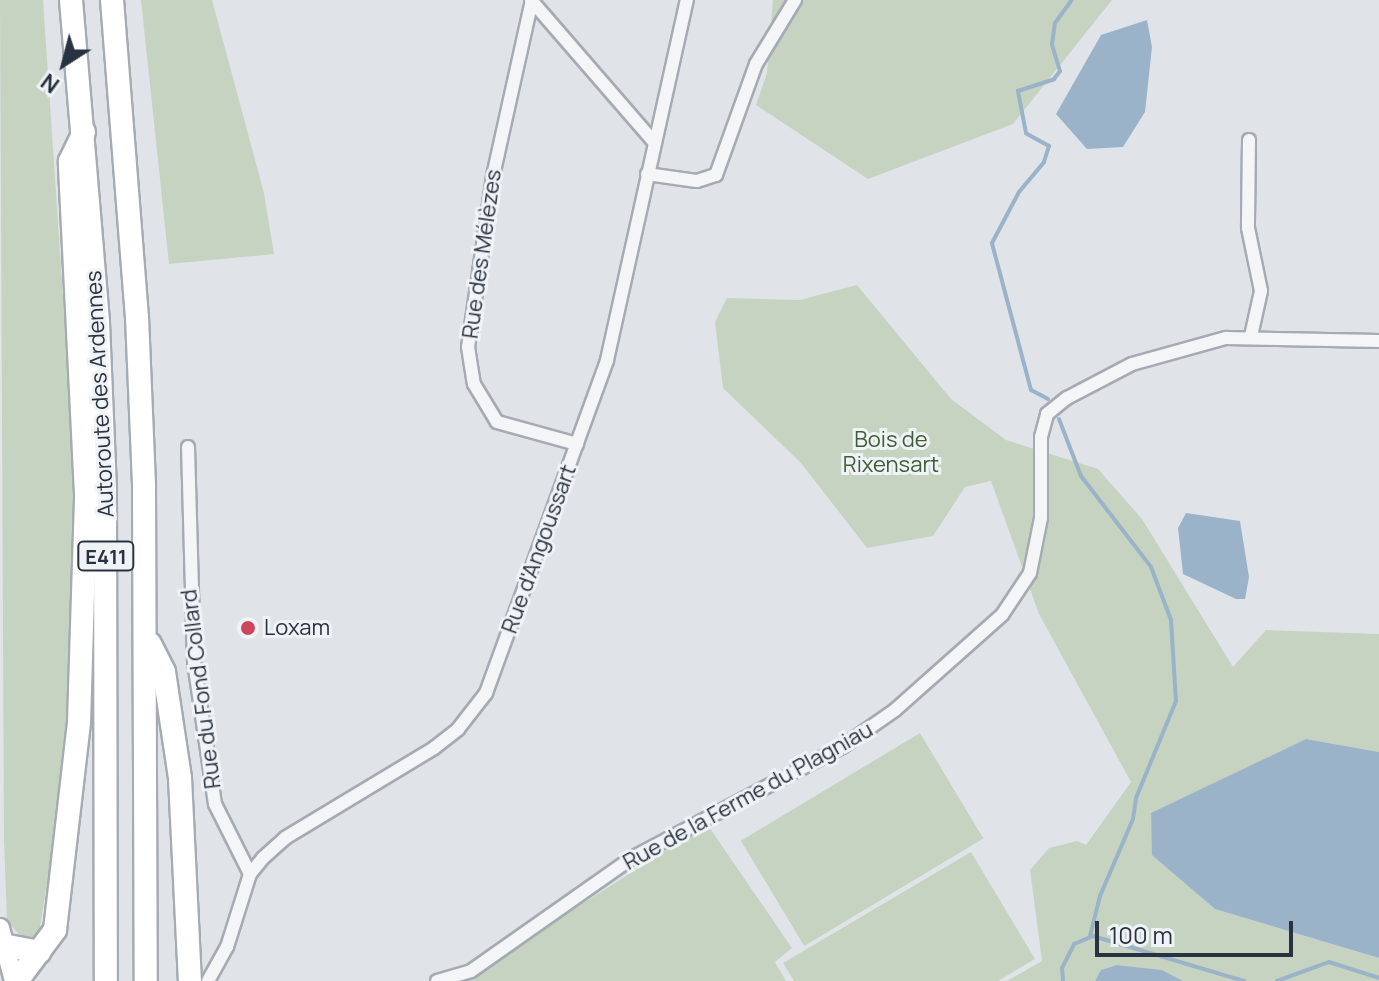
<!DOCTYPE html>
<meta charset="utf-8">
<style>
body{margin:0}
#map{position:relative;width:1379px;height:981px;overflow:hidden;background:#e0e4e9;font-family:Manrope,sans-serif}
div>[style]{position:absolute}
.green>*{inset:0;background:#c6d3c1;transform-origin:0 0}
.water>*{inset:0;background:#9bb3c9}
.stream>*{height:4px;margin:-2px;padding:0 2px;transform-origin:2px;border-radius:2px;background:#9bb3c9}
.roads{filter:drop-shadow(2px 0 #a5abb3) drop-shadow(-2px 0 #a5abb3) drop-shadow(0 2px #a5abb3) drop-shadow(0 -2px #a5abb3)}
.street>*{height:12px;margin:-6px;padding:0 6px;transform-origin:6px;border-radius:6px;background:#f3f5f7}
.secondary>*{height:18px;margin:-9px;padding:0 9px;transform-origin:9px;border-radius:9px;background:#fff}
.highway>*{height:22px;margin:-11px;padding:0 11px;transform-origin:11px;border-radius:11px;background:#fff}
.dots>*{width:22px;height:22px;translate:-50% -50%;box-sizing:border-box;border:4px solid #f0f3f6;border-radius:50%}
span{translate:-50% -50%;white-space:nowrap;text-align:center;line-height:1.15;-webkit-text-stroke:6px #f0f3f6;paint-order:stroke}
.shield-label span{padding:2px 6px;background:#f0f3f6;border:2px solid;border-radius:6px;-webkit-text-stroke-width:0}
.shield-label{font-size:20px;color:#293240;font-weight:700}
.street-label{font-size:22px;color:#293240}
.park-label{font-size:22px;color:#3e5c36}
.poi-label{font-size:22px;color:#293240}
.left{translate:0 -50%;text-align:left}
.north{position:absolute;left:24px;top:24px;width:80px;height:80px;-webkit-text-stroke:6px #f0f3f6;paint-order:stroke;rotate:216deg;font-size:22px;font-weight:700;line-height:32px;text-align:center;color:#293240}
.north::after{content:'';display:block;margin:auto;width:28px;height:36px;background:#293240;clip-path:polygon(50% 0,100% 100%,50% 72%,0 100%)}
.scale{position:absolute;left:1095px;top:921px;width:198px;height:36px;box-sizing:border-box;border:4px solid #293240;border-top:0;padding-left:10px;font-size:24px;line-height:28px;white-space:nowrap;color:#293240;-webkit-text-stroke:6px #f0f3f6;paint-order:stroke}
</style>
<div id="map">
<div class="green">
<div style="clip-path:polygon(0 0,43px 0,80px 549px,74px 714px,39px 933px,26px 942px,7px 921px,4px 840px)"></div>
<div style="clip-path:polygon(141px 0,212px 0,264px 193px,274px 254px,169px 264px)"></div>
<div style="clip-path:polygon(773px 0,1112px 0,1013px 124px,868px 179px,756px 105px,767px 73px)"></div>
<div style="clip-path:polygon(857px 285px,951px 399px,1006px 440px,1098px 469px,1142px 519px,1233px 667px,1266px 630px,1379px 634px,1379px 752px,1306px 739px,1151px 814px,1153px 855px,1215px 909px,1379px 958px,1379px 981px,1183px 981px,1161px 970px,1118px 965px,1102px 970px,1095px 981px,1007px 981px,1042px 961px,1030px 870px,1049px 848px,1077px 841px,1086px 845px,1131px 782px,1039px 614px,991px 481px,965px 487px,933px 536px,867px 548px,801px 463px,723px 388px,715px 322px,727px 298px,800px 300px)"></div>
<div style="left:920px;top:733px;width:123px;height:209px;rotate:59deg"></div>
<div style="clip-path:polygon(707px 824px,792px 948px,775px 962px,786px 981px,462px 981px)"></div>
<div style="clip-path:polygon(971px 852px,1035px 959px,998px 981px,794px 981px,783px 963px)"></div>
</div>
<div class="water">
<div style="clip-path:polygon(1147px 20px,1152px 47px,1145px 112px,1123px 147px,1087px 149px,1056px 114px,1101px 35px)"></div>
<div style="clip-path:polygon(1186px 513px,1240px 521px,1249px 577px,1245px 599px,1236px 599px,1183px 574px,1178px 528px)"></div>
<div style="clip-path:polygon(1306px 739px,1379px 752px,1379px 958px,1215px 909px,1152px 855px,1151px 813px)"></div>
<div style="clip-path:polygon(1117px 965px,1162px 970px,1183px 981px,1095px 981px,1101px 970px)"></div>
</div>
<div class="stream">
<div style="left:1048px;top:399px;width:19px;rotate:-152deg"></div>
<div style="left:1031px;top:390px;width:152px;rotate:-104.9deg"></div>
<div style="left:992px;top:243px;width:58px;rotate:-62.1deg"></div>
<div style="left:1019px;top:192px;width:39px;rotate:-50deg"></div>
<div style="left:1044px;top:162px;width:17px;rotate:-73deg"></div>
<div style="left:1049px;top:146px;width:26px;rotate:-151deg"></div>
<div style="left:1026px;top:133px;width:43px;rotate:-100.8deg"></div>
<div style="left:1018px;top:91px;width:38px;rotate:-18deg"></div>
<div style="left:1054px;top:79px;width:10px;rotate:-53deg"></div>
<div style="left:1060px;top:71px;width:28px;rotate:-107deg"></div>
<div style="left:1052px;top:44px;width:21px;rotate:-82deg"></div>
<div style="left:1055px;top:23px;width:29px;rotate:-54deg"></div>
<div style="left:1059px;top:419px;width:61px;rotate:68.9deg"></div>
<div style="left:1081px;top:476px;width:115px;rotate:52.4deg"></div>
<div style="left:1151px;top:567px;width:57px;rotate:69.3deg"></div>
<div style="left:1171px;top:620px;width:81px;rotate:86.5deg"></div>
<div style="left:1176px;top:701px;width:105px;rotate:112.4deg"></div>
<div style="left:1136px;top:798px;width:21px;rotate:98deg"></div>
<div style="left:1133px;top:819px;width:84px;rotate:113.2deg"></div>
<div style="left:1100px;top:896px;width:41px;rotate:104deg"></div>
<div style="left:1063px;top:981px;width:13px;rotate:-94deg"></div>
<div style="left:1062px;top:968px;width:27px;rotate:-63deg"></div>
<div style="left:1074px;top:944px;width:21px;rotate:-23deg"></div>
<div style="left:1093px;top:936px;width:158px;rotate:16.6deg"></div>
<div style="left:1277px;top:981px;width:55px;rotate:-20.1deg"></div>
<div style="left:1329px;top:962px;width:52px;rotate:17.7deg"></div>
</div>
<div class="roads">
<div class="street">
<div style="left:531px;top:0;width:188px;rotate:49.1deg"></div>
<div style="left:532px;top:0;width:180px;rotate:102.5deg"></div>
<div style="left:493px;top:176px;width:173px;rotate:98.3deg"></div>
<div style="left:468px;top:347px;width:37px;rotate:81deg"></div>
<div style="left:474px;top:384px;width:44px;rotate:58.8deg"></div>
<div style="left:497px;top:422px;width:83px;rotate:15.4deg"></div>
<div style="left:1249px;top:140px;width:88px;rotate:90.7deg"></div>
<div style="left:1248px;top:228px;width:64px;rotate:78.3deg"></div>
<div style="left:1261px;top:291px;width:46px;rotate:102.5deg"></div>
<div style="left:647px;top:174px;width:50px;rotate:8deg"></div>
<div style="left:697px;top:181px;width:20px;rotate:-18deg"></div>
<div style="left:716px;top:175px;width:118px;rotate:-70.2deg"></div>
<div style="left:756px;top:64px;width:75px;rotate:-58.6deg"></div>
<div style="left:188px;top:447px;width:215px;rotate:88.4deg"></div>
<div style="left:194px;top:662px;width:144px;rotate:81.6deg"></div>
<div style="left:215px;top:804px;width:78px;rotate:63.4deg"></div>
<div style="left:208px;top:981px;width:39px;rotate:-61deg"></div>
<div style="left:227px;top:947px;width:77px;rotate:-72.5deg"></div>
<div style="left:250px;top:874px;width:21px;rotate:-51deg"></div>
<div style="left:263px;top:858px;width:30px;rotate:-42deg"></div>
<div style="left:285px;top:838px;width:174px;rotate:-31.1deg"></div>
<div style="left:434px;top:748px;width:31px;rotate:-38deg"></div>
<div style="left:458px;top:729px;width:46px;rotate:-52.1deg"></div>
<div style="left:486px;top:693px;width:354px;rotate:-70deg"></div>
<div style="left:607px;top:360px;width:369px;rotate:-77.5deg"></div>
<div style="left:437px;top:981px;width:35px;rotate:-16deg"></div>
<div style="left:471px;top:971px;width:197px;rotate:-35.1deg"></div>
<div style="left:632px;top:858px;width:238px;rotate:-27.9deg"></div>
<div style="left:842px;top:747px;width:65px;rotate:-34.9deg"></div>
<div style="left:895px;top:710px;width:143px;rotate:-41.6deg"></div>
<div style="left:1002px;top:615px;width:50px;rotate:-56.3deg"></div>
<div style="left:1030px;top:573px;width:56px;rotate:-78.7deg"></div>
<div style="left:1041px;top:518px;width:81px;rotate:-90deg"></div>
<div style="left:1041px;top:437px;width:24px;rotate:-75deg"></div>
<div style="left:1047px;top:414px;width:26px;rotate:-39deg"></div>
<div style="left:1067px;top:398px;width:73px;rotate:-27.6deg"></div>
<div style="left:1132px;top:364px;width:98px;rotate:-15.5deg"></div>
<div style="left:1226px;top:338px;width:153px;rotate:1.1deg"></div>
</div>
<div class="secondary">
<div style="left:0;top:928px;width:55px;rotate:75.2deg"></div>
</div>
<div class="highway">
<div style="left:71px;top:0;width:324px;rotate:85.2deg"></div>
<div style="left:98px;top:323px;width:168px;rotate:87.6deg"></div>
<div style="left:105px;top:491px;width:490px;rotate:89.9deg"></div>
<div style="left:112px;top:0;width:318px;rotate:85.5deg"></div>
<div style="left:137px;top:317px;width:170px;rotate:87.6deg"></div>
<div style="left:144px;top:487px;width:494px;rotate:89.8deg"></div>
<div style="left:150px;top:644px;width:31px;rotate:63deg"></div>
<div style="left:164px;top:672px;width:107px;rotate:81.4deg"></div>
<div style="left:180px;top:778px;width:203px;rotate:87.2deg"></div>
<div style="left:3px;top:945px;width:37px;rotate:11deg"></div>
<div style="left:17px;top:981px;width:64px;rotate:-53.3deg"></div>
<div style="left:55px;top:930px;width:209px;rotate:-83.4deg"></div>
<div style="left:79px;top:722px;width:228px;rotate:-88.2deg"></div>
<div style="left:86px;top:494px;width:333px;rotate:-92.8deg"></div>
<div style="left:70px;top:161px;width:32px;rotate:-64deg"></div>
</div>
</div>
<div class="dots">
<div style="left:248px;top:628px;background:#cd465e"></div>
</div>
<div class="shield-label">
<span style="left:106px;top:556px">E411</span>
</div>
<div class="street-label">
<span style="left:482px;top:254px;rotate:-82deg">Rue des Mélèzes</span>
<span style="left:100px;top:394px;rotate:-93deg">Autoroute des Ardennes</span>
<span style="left:539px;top:549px;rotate:-70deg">Rue d'Angoussart</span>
<span style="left:201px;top:689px;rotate:-97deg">Rue du Fond Collard</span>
<span style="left:748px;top:796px;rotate:-29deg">Rue de la Ferme du Plagniau</span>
</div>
<div class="park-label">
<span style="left:891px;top:452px">Bois de<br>Rixensart</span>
</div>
<div class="poi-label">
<span class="left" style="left:264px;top:628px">Loxam</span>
</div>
<div class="north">N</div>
<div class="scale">100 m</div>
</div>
